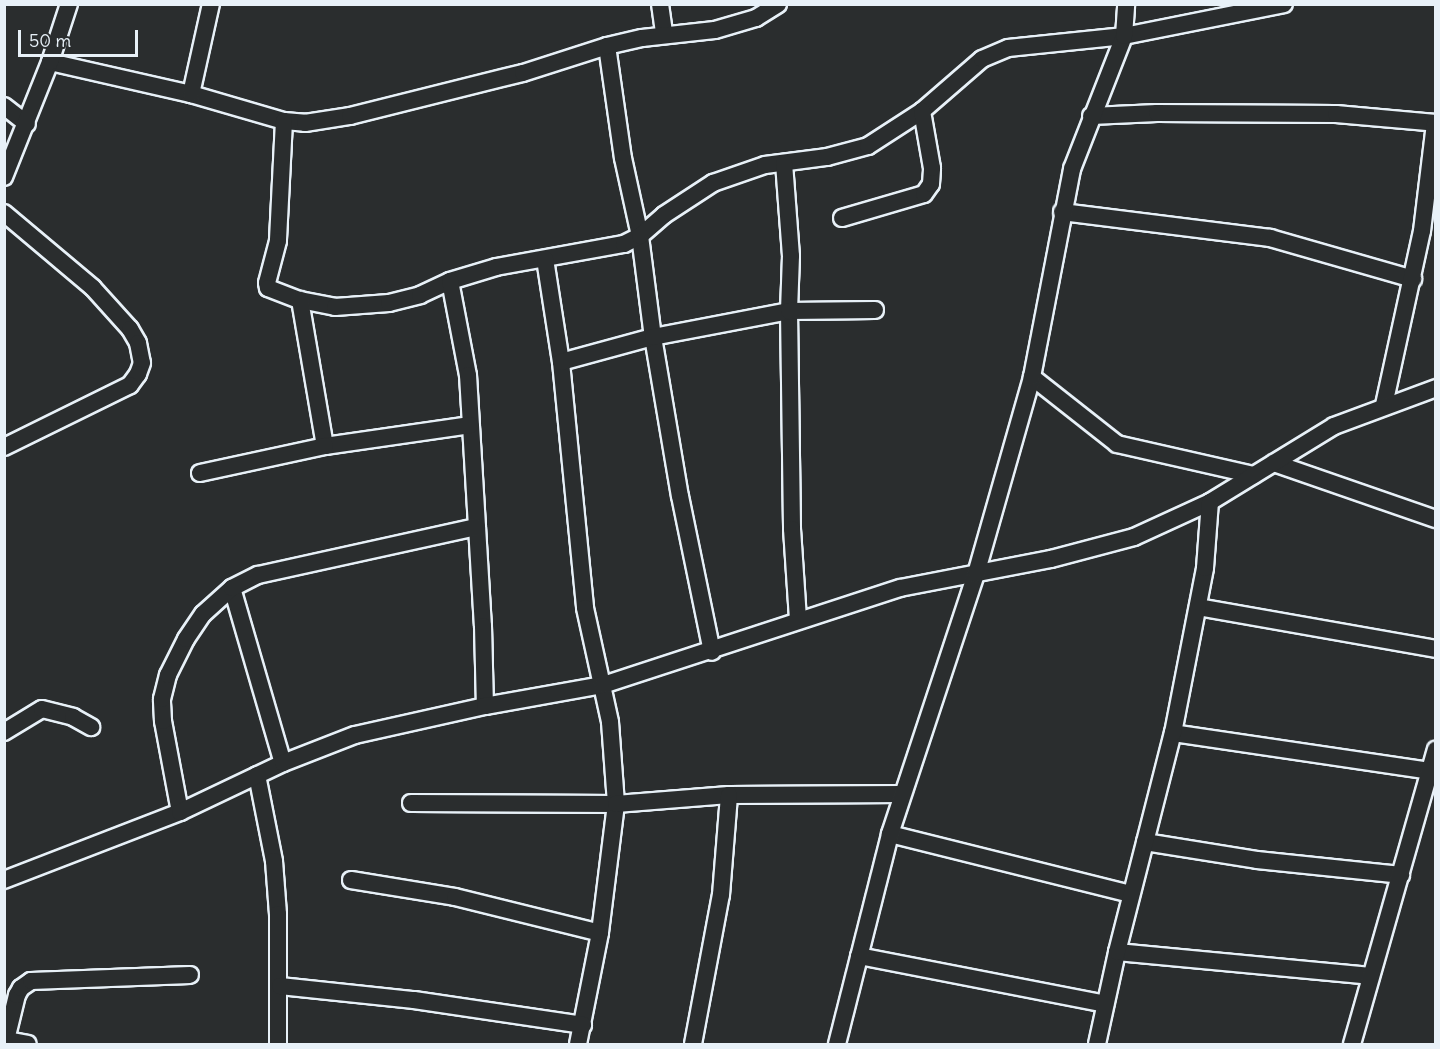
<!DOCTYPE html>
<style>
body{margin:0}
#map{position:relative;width:1440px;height:1049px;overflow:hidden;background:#2a2d2e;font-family:Delius,sans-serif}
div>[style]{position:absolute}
.roads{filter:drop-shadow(2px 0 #e8f1f8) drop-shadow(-2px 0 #e8f1f8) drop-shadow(0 2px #e8f1f8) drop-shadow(0 -2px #e8f1f8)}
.street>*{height:16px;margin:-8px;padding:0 8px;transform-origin:8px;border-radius:8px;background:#2a2d2e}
span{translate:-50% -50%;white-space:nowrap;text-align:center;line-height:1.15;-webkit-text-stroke:5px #2a2d2e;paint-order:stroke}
.frame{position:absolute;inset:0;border:6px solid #e8f1f8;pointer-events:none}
.scale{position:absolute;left:18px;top:30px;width:120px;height:27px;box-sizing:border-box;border:3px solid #e8f1f8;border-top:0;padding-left:8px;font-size:18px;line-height:21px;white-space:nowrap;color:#e8f1f8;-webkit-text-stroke:4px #2a2d2e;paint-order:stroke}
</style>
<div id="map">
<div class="roads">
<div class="street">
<div style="left:660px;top:4px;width:30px;rotate:82deg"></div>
<div style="left:607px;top:46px;width:113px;rotate:81.9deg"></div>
<div style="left:623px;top:158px;width:80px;rotate:77.7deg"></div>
<div style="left:640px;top:236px;width:102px;rotate:82.7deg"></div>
<div style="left:653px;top:337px;width:161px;rotate:80.4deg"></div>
<div style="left:680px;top:496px;width:159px;rotate:78.4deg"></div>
<div style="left:50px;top:62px;width:145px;rotate:12.8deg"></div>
<div style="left:191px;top:94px;width:97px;rotate:16.2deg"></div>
<div style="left:284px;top:121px;width:21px;rotate:5deg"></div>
<div style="left:305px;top:123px;width:46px;rotate:-8.8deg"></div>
<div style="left:350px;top:116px;width:178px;rotate:-14deg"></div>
<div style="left:523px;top:73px;width:88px;rotate:-17.8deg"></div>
<div style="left:607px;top:46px;width:36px;rotate:-13deg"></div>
<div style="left:642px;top:38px;width:73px;rotate:-6.3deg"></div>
<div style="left:715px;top:30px;width:43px;rotate:-16.3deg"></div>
<div style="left:756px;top:18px;width:26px;rotate:-32deg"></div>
<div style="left:191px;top:94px;width:92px;rotate:-77.5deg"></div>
<div style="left:4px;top:106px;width:29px;rotate:38deg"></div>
<div style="left:1091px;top:116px;width:66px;rotate:-2.6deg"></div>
<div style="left:1157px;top:113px;width:179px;rotate:0.3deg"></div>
<div style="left:1336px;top:114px;width:100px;rotate:5.1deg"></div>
<div style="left:284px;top:121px;width:120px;rotate:92.9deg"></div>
<div style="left:278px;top:241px;width:43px;rotate:104.7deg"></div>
<div style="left:267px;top:283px;width:5px;rotate:79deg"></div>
<div style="left:268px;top:288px;width:34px;rotate:21deg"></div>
<div style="left:300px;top:300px;width:36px;rotate:11deg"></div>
<div style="left:335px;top:307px;width:54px;rotate:-4.2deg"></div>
<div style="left:389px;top:303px;width:32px;rotate:-14deg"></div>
<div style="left:420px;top:295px;width:33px;rotate:-25deg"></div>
<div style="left:450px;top:281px;width:48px;rotate:-16.9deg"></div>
<div style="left:496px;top:267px;width:130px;rotate:-10.2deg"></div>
<div style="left:624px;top:244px;width:18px;rotate:-27deg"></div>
<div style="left:640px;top:236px;width:32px;rotate:-41deg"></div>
<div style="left:664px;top:215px;width:59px;rotate:-33.1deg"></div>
<div style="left:713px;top:183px;width:55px;rotate:-19.1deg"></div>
<div style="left:765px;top:165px;width:63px;rotate:-7.4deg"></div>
<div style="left:827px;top:157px;width:42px;rotate:-15deg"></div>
<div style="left:868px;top:146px;width:64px;rotate:-32.9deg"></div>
<div style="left:922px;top:111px;width:79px;rotate:-40.9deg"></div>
<div style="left:982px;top:59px;width:28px;rotate:-23deg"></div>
<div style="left:1008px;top:48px;width:117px;rotate:-5.9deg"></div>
<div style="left:1124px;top:36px;width:163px;rotate:-11.3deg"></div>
<div style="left:784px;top:163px;width:93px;rotate:85.7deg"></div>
<div style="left:791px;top:256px;width:55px;rotate:92.1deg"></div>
<div style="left:789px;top:311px;width:218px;rotate:89.2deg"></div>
<div style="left:792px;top:529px;width:91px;rotate:86.2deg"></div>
<div style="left:4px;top:177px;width:124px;rotate:-68.2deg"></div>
<div style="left:50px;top:62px;width:61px;rotate:-71.9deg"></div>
<div style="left:1062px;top:212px;width:210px;rotate:7.1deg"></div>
<div style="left:1270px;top:238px;width:149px;rotate:16deg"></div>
<div style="left:4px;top:213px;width:116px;rotate:40.1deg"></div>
<div style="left:93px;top:288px;width:55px;rotate:47.9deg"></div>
<div style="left:130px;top:329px;width:16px;rotate:60deg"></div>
<div style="left:138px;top:343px;width:20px;rotate:79deg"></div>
<div style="left:142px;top:363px;width:12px;rotate:110deg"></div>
<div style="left:138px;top:374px;width:14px;rotate:126deg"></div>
<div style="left:130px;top:385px;width:140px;rotate:153.8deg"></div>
<div style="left:842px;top:218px;width:85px;rotate:-16.3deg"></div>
<div style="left:924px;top:194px;width:12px;rotate:-55deg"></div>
<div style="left:931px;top:184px;width:16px;rotate:-86deg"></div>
<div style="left:932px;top:168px;width:58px;rotate:-100deg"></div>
<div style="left:545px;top:259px;width:104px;rotate:81.2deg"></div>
<div style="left:561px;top:362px;width:247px;rotate:84.4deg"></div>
<div style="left:585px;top:608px;width:117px;rotate:77.6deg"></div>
<div style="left:610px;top:722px;width:82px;rotate:85.8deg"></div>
<div style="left:616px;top:804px;width:130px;rotate:97.1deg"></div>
<div style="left:600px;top:933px;width:113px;rotate:101.2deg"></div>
<div style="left:450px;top:281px;width:96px;rotate:79.2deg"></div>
<div style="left:468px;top:375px;width:251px;rotate:86.6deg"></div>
<div style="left:483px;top:626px;width:80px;rotate:88.6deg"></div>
<div style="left:300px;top:300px;width:148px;rotate:80.3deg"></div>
<div style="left:325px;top:446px;width:147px;rotate:-8.2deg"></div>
<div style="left:561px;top:362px;width:95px;rotate:-15.2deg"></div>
<div style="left:653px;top:337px;width:138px;rotate:-10.8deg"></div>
<div style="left:789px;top:311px;width:86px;rotate:-0.7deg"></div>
<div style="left:1032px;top:377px;width:108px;rotate:38.2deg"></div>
<div style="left:1117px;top:444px;width:140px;rotate:12.8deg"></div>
<div style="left:1384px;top:405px;width:178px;rotate:-77.7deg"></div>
<div style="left:1422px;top:231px;width:109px;rotate:-83.1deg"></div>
<div style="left:1274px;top:463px;width:171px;rotate:19.1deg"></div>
<div style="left:200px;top:473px;width:128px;rotate:-12.2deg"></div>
<div style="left:232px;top:588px;width:182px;rotate:73.8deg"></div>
<div style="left:1198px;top:607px;width:242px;rotate:10deg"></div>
<div style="left:4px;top:732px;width:44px;rotate:-31.2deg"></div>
<div style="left:42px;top:709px;width:32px;rotate:14deg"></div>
<div style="left:73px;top:717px;width:21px;rotate:29deg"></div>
<div style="left:1173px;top:733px;width:260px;rotate:8.4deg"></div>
<div style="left:257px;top:775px;width:88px;rotate:78.8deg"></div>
<div style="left:274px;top:861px;width:53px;rotate:85.7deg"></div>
<div style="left:278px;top:914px;width:130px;rotate:90deg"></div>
<div style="left:411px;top:803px;width:205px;rotate:0.3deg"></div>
<div style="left:616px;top:804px;width:113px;rotate:-4.6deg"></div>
<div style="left:729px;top:795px;width:173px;rotate:-0.3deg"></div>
<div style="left:180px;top:812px;width:93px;rotate:-100.6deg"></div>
<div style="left:163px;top:721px;width:22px;rotate:-93deg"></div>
<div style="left:162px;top:699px;width:25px;rotate:-76deg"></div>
<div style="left:168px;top:675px;width:40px;rotate:-63.4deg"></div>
<div style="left:186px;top:639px;width:30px;rotate:-56deg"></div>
<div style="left:203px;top:614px;width:39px;rotate:-42deg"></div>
<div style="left:232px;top:588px;width:29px;rotate:-27deg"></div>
<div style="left:258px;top:575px;width:224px;rotate:-12.4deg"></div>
<div style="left:890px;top:834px;width:248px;rotate:14deg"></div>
<div style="left:1145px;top:842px;width:113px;rotate:9.1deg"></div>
<div style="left:1257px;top:860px;width:145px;rotate:5.9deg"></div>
<div style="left:4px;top:880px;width:189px;rotate:-21.1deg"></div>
<div style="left:180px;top:812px;width:114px;rotate:-25.4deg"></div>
<div style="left:283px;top:763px;width:77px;rotate:-21.3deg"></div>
<div style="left:355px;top:735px;width:133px;rotate:-12.6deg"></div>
<div style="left:485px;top:706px;width:120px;rotate:-10.1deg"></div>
<div style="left:603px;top:685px;width:312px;rotate:-18.1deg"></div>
<div style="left:900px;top:588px;width:154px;rotate:-10.9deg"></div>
<div style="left:1051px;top:559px;width:86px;rotate:-14.8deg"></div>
<div style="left:1134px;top:537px;width:84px;rotate:-24.7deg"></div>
<div style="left:1210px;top:502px;width:145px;rotate:-31.5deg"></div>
<div style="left:1334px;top:426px;width:109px;rotate:-20.4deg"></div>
<div style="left:351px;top:880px;width:105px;rotate:9.3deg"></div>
<div style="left:455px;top:897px;width:149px;rotate:13.9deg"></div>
<div style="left:1117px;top:952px;width:254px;rotate:5.4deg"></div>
<div style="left:859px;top:956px;width:251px;rotate:11deg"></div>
<div style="left:280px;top:986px;width:135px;rotate:6deg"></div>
<div style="left:414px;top:1000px;width:171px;rotate:8.4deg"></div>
<div style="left:6px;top:1040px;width:46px;rotate:-76.3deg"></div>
<div style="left:17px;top:995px;width:8px;rotate:-60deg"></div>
<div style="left:21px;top:988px;width:12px;rotate:-35deg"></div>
<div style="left:31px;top:981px;width:159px;rotate:-2.2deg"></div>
<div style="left:4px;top:1044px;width:4px;rotate:-63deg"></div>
<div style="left:6px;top:1040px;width:22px;rotate:10deg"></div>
<div style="left:693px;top:1044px;width:152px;rotate:-79.4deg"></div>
<div style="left:721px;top:895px;width:100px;rotate:-85.4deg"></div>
<div style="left:837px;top:1044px;width:217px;rotate:-75.8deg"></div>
<div style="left:890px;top:834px;width:274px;rotate:-71.7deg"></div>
<div style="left:976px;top:574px;width:205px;rotate:-74.1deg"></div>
<div style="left:1032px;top:377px;width:212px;rotate:-79.1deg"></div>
<div style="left:1072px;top:169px;width:143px;rotate:-68.6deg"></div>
<div style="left:1124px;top:36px;width:32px;rotate:-86deg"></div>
<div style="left:1097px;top:1044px;width:94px;rotate:-77.7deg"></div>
<div style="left:1117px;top:952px;width:226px;rotate:-75.7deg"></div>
<div style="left:1173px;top:733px;width:168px;rotate:-79deg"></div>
<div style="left:1205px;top:568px;width:66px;rotate:-85.7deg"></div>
<div style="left:1352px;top:1044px;width:306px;rotate:-74.1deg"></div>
</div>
</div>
<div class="frame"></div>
<div class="scale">50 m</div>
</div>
